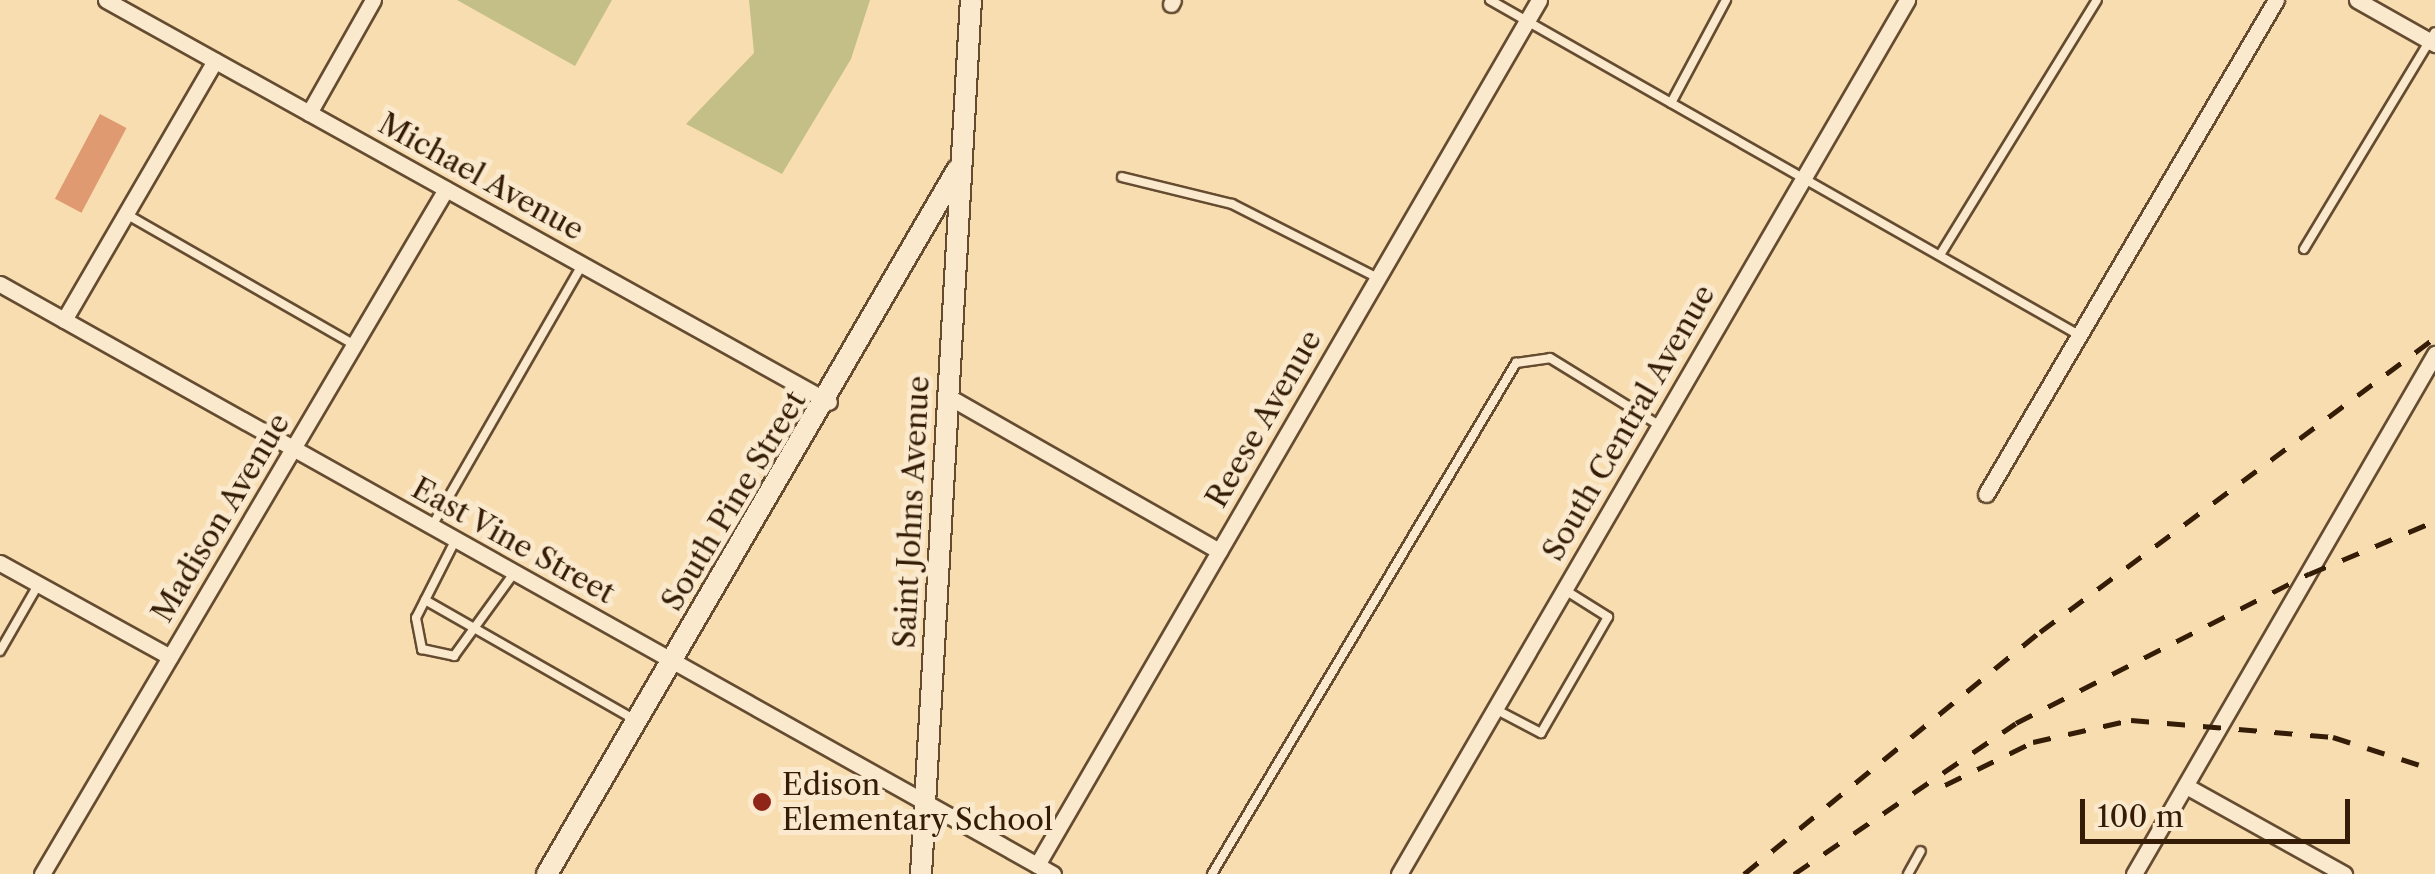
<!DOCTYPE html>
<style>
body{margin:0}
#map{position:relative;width:2435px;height:874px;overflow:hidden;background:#f8ddb1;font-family:"Libre Caslon Text",serif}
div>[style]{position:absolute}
.green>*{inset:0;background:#c4bf87}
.building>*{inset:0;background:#e09a71;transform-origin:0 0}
.roads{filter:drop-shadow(2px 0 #654c31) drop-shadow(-2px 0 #654c31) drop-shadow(0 2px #654c31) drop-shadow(0 -2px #654c31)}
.lane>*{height:8px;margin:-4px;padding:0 4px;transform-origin:4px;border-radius:4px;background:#fae9cc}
.street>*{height:15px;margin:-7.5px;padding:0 7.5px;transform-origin:7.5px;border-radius:7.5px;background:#fae9cc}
.secondary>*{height:20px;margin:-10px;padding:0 10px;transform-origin:10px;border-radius:10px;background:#fae9cc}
.rail>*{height:5px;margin-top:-2.5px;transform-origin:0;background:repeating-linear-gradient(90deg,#341c06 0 18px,transparent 0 36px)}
.dots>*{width:28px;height:28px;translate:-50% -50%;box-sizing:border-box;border:5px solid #fae9cc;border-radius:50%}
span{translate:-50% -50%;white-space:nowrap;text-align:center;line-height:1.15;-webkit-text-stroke:10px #fae9cc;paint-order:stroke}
.street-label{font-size:30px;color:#341c06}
.poi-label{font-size:30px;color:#341c06}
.left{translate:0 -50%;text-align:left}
.scale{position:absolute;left:2080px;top:799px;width:270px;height:45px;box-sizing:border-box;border:5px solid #341c06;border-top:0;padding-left:12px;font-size:30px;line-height:35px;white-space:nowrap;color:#341c06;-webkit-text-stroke:8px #fae9cc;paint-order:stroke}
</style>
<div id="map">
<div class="green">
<div style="clip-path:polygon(457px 0,612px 0,575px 66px)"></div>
<div style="clip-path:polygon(749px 0,870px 0,851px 59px,782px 174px,686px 124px,754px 53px)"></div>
</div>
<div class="building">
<div style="left:100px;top:114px;width:30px;height:96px;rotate:28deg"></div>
</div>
<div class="roads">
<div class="lane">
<div style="left:1490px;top:0;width:678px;rotate:29.63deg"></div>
<div style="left:1671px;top:103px;width:117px;rotate:-61.9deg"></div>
<div style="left:1122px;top:177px;width:113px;rotate:13.8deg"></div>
<div style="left:1232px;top:204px;width:164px;rotate:26.9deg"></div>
<div style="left:126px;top:214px;width:264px;rotate:29.8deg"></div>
<div style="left:2304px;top:249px;width:253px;rotate:-58.9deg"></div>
<div style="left:1940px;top:255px;width:299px;rotate:-58.4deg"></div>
<div style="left:432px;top:526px;width:301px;rotate:-60.1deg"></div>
<div style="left:455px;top:541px;width:86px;rotate:116.9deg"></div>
<div style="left:416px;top:618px;width:32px;rotate:79deg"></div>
<div style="left:422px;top:649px;width:33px;rotate:12deg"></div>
<div style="left:454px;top:656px;width:102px;rotate:-54.1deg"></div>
<div style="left:425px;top:600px;width:241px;rotate:29.7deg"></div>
<div style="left:0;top:651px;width:76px;rotate:-60.1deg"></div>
<div style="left:1495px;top:709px;width:52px;rotate:27.6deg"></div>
<div style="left:1541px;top:733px;width:134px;rotate:-60deg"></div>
<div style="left:1608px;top:617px;width:51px;rotate:-147.9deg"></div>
<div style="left:1212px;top:874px;width:595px;rotate:-59.25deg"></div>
<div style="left:1516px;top:363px;width:34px;rotate:-8deg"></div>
<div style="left:1550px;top:358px;width:128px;rotate:31.6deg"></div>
<div style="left:1908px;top:874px;width:26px;rotate:-61deg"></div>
</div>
<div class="street">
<div style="left:106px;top:0;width:827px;rotate:29.07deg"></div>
<div style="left:2357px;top:0;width:90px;rotate:29.4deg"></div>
<div style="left:1171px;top:4px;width:4px;rotate:-63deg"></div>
<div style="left:309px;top:113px;width:130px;rotate:-60.5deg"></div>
<div style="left:0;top:284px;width:1207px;rotate:29.26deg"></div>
<div style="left:64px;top:320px;width:300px;rotate:-59.8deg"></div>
<div style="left:949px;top:397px;width:311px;rotate:29.7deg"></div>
<div style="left:1986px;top:494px;width:573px;rotate:-59.59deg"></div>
<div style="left:0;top:563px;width:194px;rotate:28.9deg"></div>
<div style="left:2186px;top:786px;width:181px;rotate:29.1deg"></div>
<div style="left:1037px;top:865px;width:1000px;rotate:-59.87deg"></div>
<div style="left:42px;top:874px;width:795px;rotate:-59.47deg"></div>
<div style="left:1399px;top:874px;width:1011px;rotate:-59.83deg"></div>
<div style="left:2134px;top:874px;width:601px;rotate:-59.94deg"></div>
</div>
<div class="secondary">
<div style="left:547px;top:874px;width:815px;rotate:-59.78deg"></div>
<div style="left:921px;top:874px;width:875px;rotate:-86.73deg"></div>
</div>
</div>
<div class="rail">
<div style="left:1945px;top:785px;width:98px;rotate:-26deg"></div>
<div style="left:2033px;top:742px;width:100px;rotate:-12.7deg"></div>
<div style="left:2131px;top:720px;width:203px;rotate:4.8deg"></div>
<div style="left:2333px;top:737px;width:107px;rotate:17.9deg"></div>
<div style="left:1744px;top:874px;width:382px;rotate:-39.3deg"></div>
<div style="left:2040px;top:632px;width:492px;rotate:-36.7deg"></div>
<div style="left:1794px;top:874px;width:268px;rotate:-34.2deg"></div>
<div style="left:2016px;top:723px;width:329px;rotate:-27deg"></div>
<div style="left:2309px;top:574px;width:137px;rotate:-22.8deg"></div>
</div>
<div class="dots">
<div style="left:762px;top:802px;background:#8f2418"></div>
</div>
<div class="street-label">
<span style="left:481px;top:177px;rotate:29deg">Michael Avenue</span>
<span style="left:1264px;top:419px;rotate:-60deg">Reese Avenue</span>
<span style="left:1629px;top:423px;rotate:-60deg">South Central Avenue</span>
<span style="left:734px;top:501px;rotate:-59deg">South Pine Street</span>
<span style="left:912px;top:512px;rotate:-87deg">Saint Johns Avenue</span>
<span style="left:221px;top:518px;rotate:-59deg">Madison Avenue</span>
<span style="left:513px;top:541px;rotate:29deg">East Vine Street</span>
</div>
<div class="poi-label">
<span class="left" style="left:782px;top:802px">Edison<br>Elementary School</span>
</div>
<div class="scale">100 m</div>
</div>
